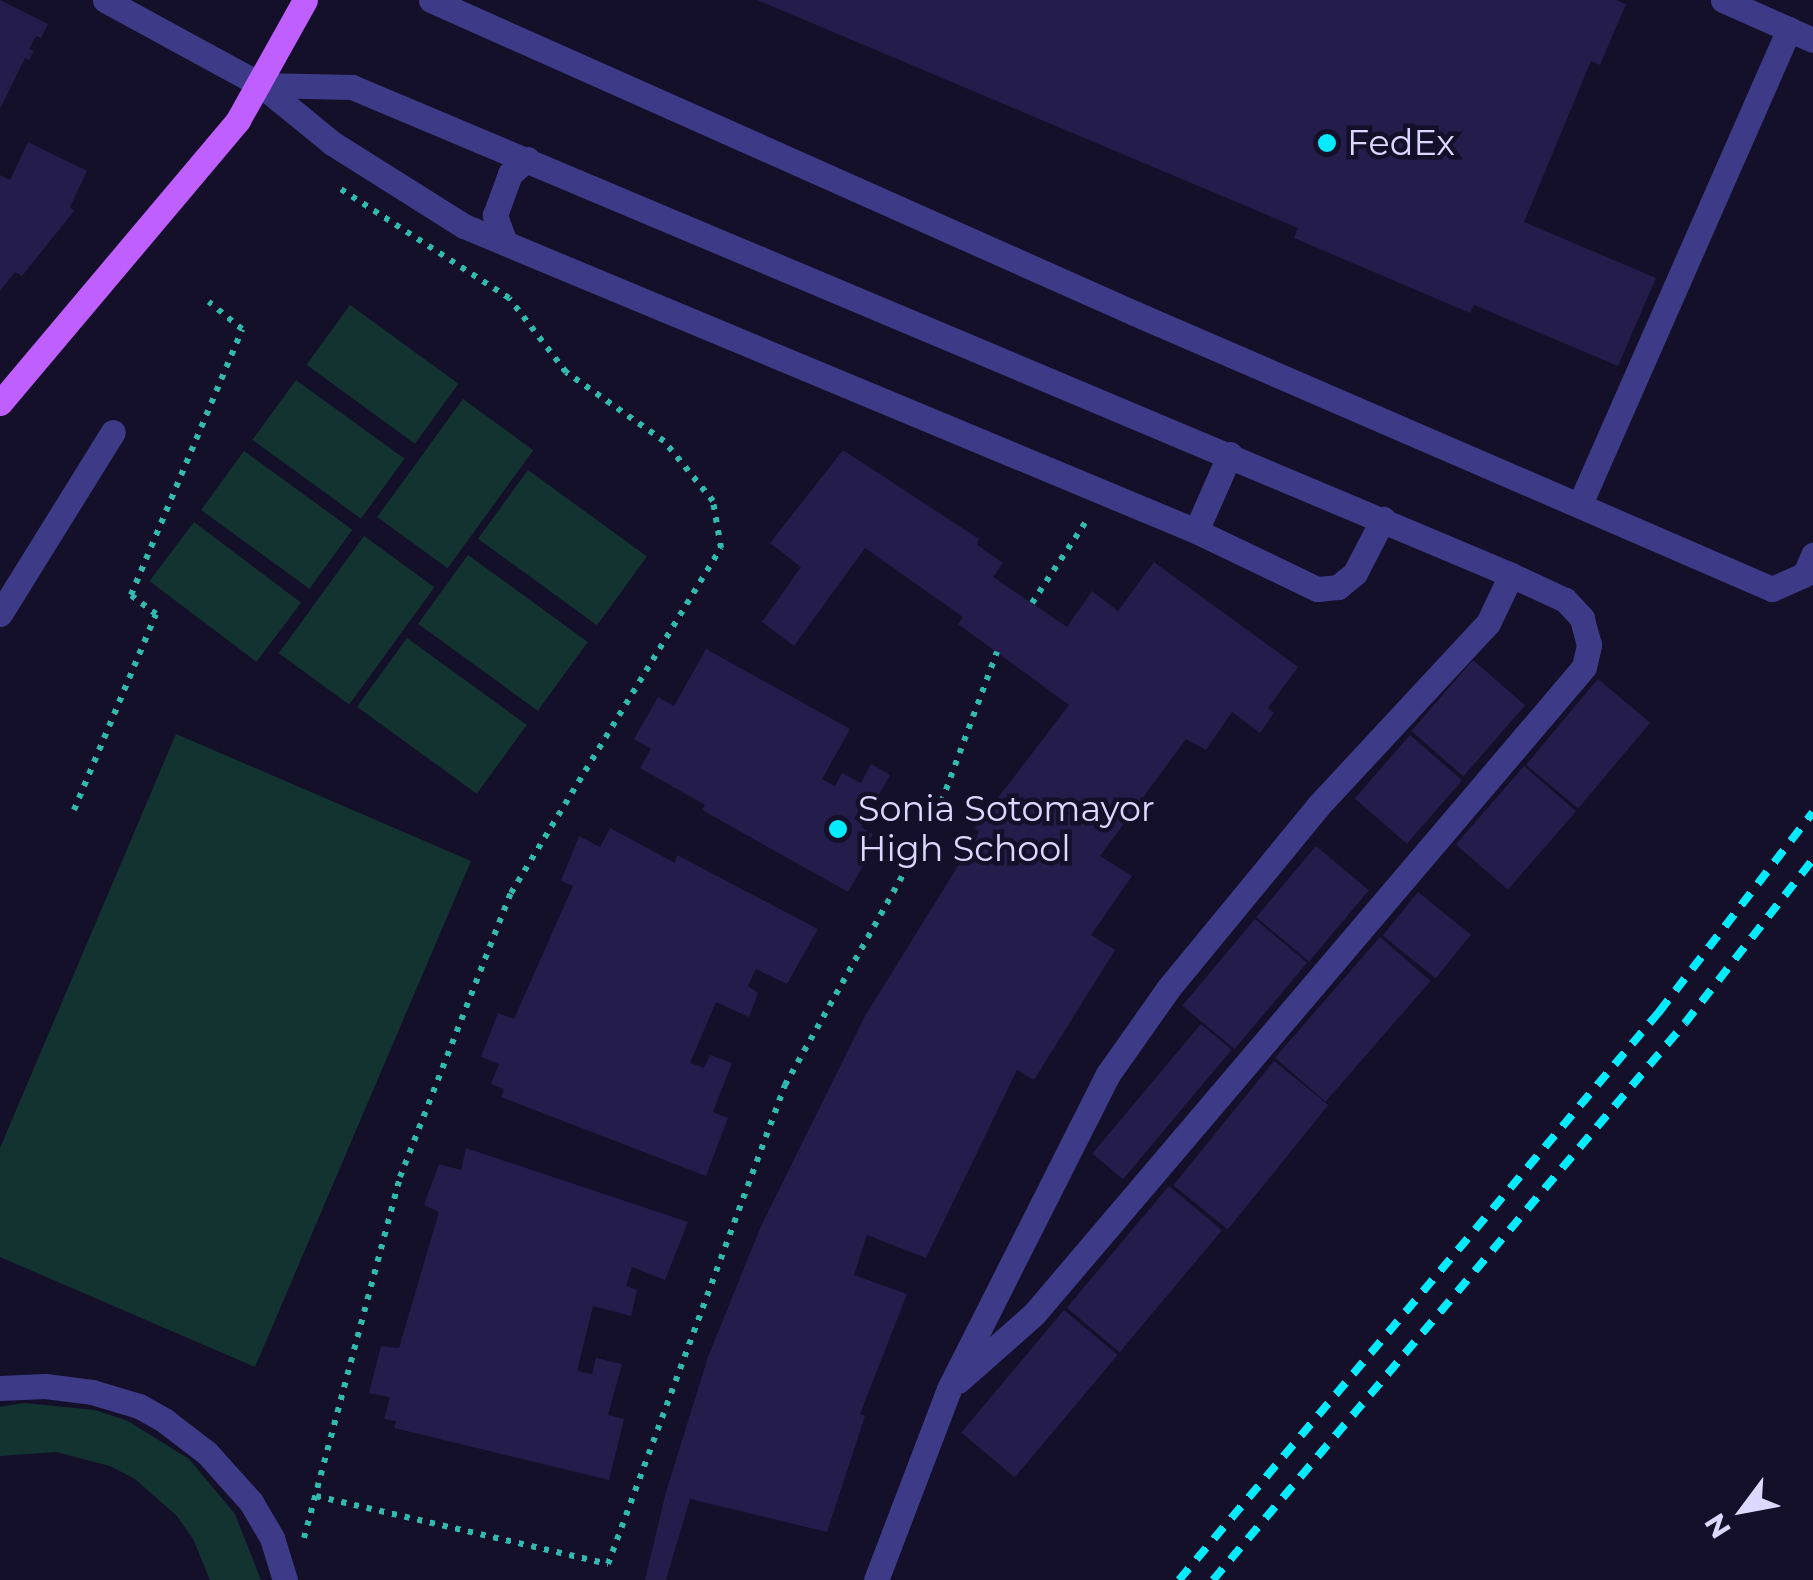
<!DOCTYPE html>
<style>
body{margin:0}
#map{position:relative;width:1813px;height:1580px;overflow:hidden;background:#141029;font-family:Montserrat,sans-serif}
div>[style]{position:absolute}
.green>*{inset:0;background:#133331;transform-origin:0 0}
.building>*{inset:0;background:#241c4a;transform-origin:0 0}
.path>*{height:6px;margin-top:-3px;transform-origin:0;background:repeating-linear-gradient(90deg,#30bbb0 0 5px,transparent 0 13px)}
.minor>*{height:25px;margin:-12.5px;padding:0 12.5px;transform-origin:12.5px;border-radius:12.5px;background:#3d3b88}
.major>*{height:25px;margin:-12.5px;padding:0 12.5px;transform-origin:12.5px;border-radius:12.5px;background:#c05fff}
.rail>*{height:8px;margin-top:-4px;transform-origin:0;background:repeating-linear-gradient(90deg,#04ebff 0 15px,transparent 0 27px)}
.dots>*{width:28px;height:28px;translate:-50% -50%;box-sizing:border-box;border:5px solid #141029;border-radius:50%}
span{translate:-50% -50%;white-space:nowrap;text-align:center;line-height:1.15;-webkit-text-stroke:9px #141029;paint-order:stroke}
.poi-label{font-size:35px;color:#dcd8ff}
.left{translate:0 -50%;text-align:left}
.north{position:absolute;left:1693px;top:1460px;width:100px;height:100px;-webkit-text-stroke:8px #141029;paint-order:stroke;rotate:238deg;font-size:28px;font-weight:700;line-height:40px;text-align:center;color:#dcd8ff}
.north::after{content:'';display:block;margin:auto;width:35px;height:45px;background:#dcd8ff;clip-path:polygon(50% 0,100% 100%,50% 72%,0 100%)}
</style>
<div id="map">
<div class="green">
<div style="left:350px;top:305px;width:134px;height:74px;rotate:36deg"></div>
<div style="left:296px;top:380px;width:134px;height:74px;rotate:36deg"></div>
<div style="left:463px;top:399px;width:87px;height:146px;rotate:36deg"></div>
<div style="left:244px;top:451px;width:134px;height:73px;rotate:36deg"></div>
<div style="left:528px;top:470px;width:147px;height:85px;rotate:36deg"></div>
<div style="left:194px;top:522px;width:134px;height:74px;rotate:37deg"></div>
<div style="left:364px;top:536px;width:87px;height:145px;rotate:36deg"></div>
<div style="left:468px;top:555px;width:148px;height:85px;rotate:36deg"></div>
<div style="left:407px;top:638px;width:148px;height:85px;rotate:36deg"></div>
<div style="clip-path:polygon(176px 734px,471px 861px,255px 1367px,0 1257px,0 1148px)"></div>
<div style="clip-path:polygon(24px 1403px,95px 1410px,128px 1421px,189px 1459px,235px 1514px,261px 1580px,210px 1580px,193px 1539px,177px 1516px,135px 1479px,110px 1466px,56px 1452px,0 1456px,0 1407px)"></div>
</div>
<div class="building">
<div style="clip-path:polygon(0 0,48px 24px,41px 38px,36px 36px,29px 49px,34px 51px,29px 60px,25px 58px,0 109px)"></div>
<div style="clip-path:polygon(757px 0,1616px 0,1626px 4px,1600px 65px,1591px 61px,1524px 222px,1656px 278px,1618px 366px,1474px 305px,1470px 313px,1294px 238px,1298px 228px)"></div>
<div style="clip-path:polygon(28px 142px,87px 171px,70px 207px,74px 211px,22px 276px,15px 272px,0 291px,0 175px,10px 180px)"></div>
<div style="clip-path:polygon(843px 450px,979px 539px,977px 545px,1003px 563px,993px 577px,1067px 627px,1092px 591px,1118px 611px,1154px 562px,1298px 667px,1268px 708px,1274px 713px,1260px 733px,1232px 712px,1206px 750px,1186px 739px,1100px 856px,1132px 876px,1091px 935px,1115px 950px,1034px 1080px,1017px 1070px,926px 1258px,867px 1235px,854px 1275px,907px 1294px,860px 1414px,865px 1416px,827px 1532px,690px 1499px,666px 1580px,645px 1580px,666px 1492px,708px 1357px,761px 1226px,865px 1016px,979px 832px,975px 828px,1069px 705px,958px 624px,963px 617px,865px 548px,794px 646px,762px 622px,801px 567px,770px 543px)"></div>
<div style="clip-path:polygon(706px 649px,850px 729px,822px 779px,835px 786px,842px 773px,861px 783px,871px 764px,890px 775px,861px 827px,873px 834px,862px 853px,868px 857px,848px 892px,702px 810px,705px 805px,640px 768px,651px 749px,634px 739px,658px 697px,674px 706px)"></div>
<div style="left:1473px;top:660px;width:69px;height:94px;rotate:41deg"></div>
<div style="left:1598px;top:679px;width:68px;height:112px;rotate:40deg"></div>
<div style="left:1410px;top:735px;width:69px;height:84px;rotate:41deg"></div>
<div style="left:1524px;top:766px;width:69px;height:104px;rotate:41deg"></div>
<div style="clip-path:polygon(610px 828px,675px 863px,677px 855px,818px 929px,787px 984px,756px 969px,748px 986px,758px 993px,749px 1017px,716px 1002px,690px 1063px,704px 1068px,710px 1055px,732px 1063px,713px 1112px,728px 1118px,706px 1176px,501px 1097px,504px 1089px,491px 1084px,499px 1064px,481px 1057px,498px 1013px,514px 1019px,573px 886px,561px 881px,579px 836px,600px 847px)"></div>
<div style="left:1316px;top:846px;width:69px;height:93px;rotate:40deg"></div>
<div style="left:1418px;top:892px;width:68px;height:56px;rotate:39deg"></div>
<div style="left:1255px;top:919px;width:68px;height:113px;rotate:40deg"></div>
<div style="left:1380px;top:937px;width:67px;height:160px;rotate:41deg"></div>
<div style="left:1201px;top:1024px;width:40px;height:169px;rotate:40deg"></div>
<div style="left:1274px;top:1061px;width:70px;height:160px;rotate:39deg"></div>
<div style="clip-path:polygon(466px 1148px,688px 1222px,665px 1280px,632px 1267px,626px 1286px,637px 1290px,631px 1316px,593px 1306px,577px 1371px,592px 1374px,596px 1358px,622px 1364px,608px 1415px,624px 1419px,609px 1480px,394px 1428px,396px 1421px,384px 1419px,390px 1397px,369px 1393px,381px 1346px,399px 1348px,439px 1212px,424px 1205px,439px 1164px,461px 1170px)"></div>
<div style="left:1169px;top:1186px;width:69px;height:159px;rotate:40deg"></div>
<div style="left:1064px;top:1310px;width:70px;height:160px;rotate:40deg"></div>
</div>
<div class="path">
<div style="left:1032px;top:603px;width:103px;rotate:-56.5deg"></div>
<div style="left:74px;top:810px;width:212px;rotate:-67.3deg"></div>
<div style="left:156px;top:614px;width:31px;rotate:-143deg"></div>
<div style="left:131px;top:595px;width:288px;rotate:-67.3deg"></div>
<div style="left:242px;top:329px;width:43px;rotate:-140.7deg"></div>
<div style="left:316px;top:1496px;width:300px;rotate:13.1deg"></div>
<div style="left:608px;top:1564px;width:511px;rotate:-69.72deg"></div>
<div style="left:785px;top:1085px;width:311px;rotate:-60.7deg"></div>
<div style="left:937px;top:814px;width:173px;rotate:-69.7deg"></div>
<div style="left:304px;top:1538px;width:374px;rotate:-75.1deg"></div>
<div style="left:400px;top:1177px;width:305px;rotate:-68.7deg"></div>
<div style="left:511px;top:893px;width:404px;rotate:-58.7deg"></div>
<div style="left:721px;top:548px;width:48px;rotate:-99.7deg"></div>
<div style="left:713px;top:501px;width:77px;rotate:-129.2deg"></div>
<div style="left:664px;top:441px;width:120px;rotate:-144.9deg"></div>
<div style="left:566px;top:372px;width:93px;rotate:-127.6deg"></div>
<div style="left:509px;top:298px;width:206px;rotate:-147.1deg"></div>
</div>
<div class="minor">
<div style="left:105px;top:0;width:178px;rotate:28.6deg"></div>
<div style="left:261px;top:85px;width:92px;rotate:39.2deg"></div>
<div style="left:332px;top:143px;width:156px;rotate:32.2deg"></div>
<div style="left:464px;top:226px;width:793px;rotate:22.62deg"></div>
<div style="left:1196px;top:531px;width:134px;rotate:25.6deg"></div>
<div style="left:1317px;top:589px;width:21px;rotate:-5deg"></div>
<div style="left:1338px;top:587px;width:22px;rotate:-39deg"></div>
<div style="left:1355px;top:573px;width:61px;rotate:-62.6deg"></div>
<div style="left:431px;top:0;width:770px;rotate:24deg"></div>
<div style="left:1134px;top:313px;width:695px;rotate:23.39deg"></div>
<div style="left:1772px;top:589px;width:36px;rotate:-24deg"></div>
<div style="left:1805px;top:574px;width:21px;rotate:-67deg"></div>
<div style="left:1723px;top:0;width:98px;rotate:24deg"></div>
<div style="left:261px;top:85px;width:91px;rotate:1.3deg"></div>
<div style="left:352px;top:87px;width:1258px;rotate:22.83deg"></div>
<div style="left:1511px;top:575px;width:53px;rotate:115.6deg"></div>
<div style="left:1488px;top:623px;width:248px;rotate:132.9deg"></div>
<div style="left:1319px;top:805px;width:238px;rotate:129.4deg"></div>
<div style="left:1168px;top:989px;width:104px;rotate:125.2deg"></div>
<div style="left:1108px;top:1074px;width:353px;rotate:116.8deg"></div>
<div style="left:949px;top:1389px;width:204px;rotate:110.9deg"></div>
<div style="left:505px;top:243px;width:30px;rotate:-110deg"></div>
<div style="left:495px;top:215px;width:44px;rotate:-69.9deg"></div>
<div style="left:510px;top:174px;width:23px;rotate:-41deg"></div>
<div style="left:1580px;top:504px;width:519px;rotate:-66.25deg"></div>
<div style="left:1196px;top:531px;width:84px;rotate:-66.2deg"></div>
<div style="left:0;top:614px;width:214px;rotate:-58.2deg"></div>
<div style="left:958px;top:1381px;width:101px;rotate:-41.4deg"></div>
<div style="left:1034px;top:1314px;width:849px;rotate:-49.63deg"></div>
<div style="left:1584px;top:667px;width:23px;rotate:-77deg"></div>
<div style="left:1589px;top:645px;width:28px;rotate:-105deg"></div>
<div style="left:1582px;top:618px;width:25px;rotate:-133deg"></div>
<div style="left:1565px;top:600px;width:60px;rotate:-155.2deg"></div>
<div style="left:0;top:1388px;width:45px;rotate:-2.5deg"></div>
<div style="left:45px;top:1386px;width:47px;rotate:7.3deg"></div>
<div style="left:92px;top:1392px;width:49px;rotate:16.6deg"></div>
<div style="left:139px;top:1406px;width:29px;rotate:29deg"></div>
<div style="left:164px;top:1420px;width:54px;rotate:37.5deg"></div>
<div style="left:207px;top:1453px;width:66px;rotate:48.1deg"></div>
<div style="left:251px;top:1502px;width:42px;rotate:59.7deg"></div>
<div style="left:272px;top:1538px;width:44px;rotate:72.8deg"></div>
</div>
<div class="major">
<div style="left:0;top:403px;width:370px;rotate:-49.9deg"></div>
<div style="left:238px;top:120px;width:137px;rotate:-60.8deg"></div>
</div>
<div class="rail">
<div style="left:1179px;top:1580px;width:744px;rotate:-49.8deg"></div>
<div style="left:1659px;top:1012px;width:252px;rotate:-52.4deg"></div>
<div style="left:1213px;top:1580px;width:730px;rotate:-49.72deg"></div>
<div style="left:1685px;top:1023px;width:208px;rotate:-52deg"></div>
</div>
<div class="dots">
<div style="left:1327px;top:143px;background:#04ebff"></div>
<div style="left:838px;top:829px;background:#04ebff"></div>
</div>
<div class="poi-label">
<span class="left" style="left:1347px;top:143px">FedEx</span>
<span class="left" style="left:858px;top:829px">Sonia Sotomayor<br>High School</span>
</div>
<div class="north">N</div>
</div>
